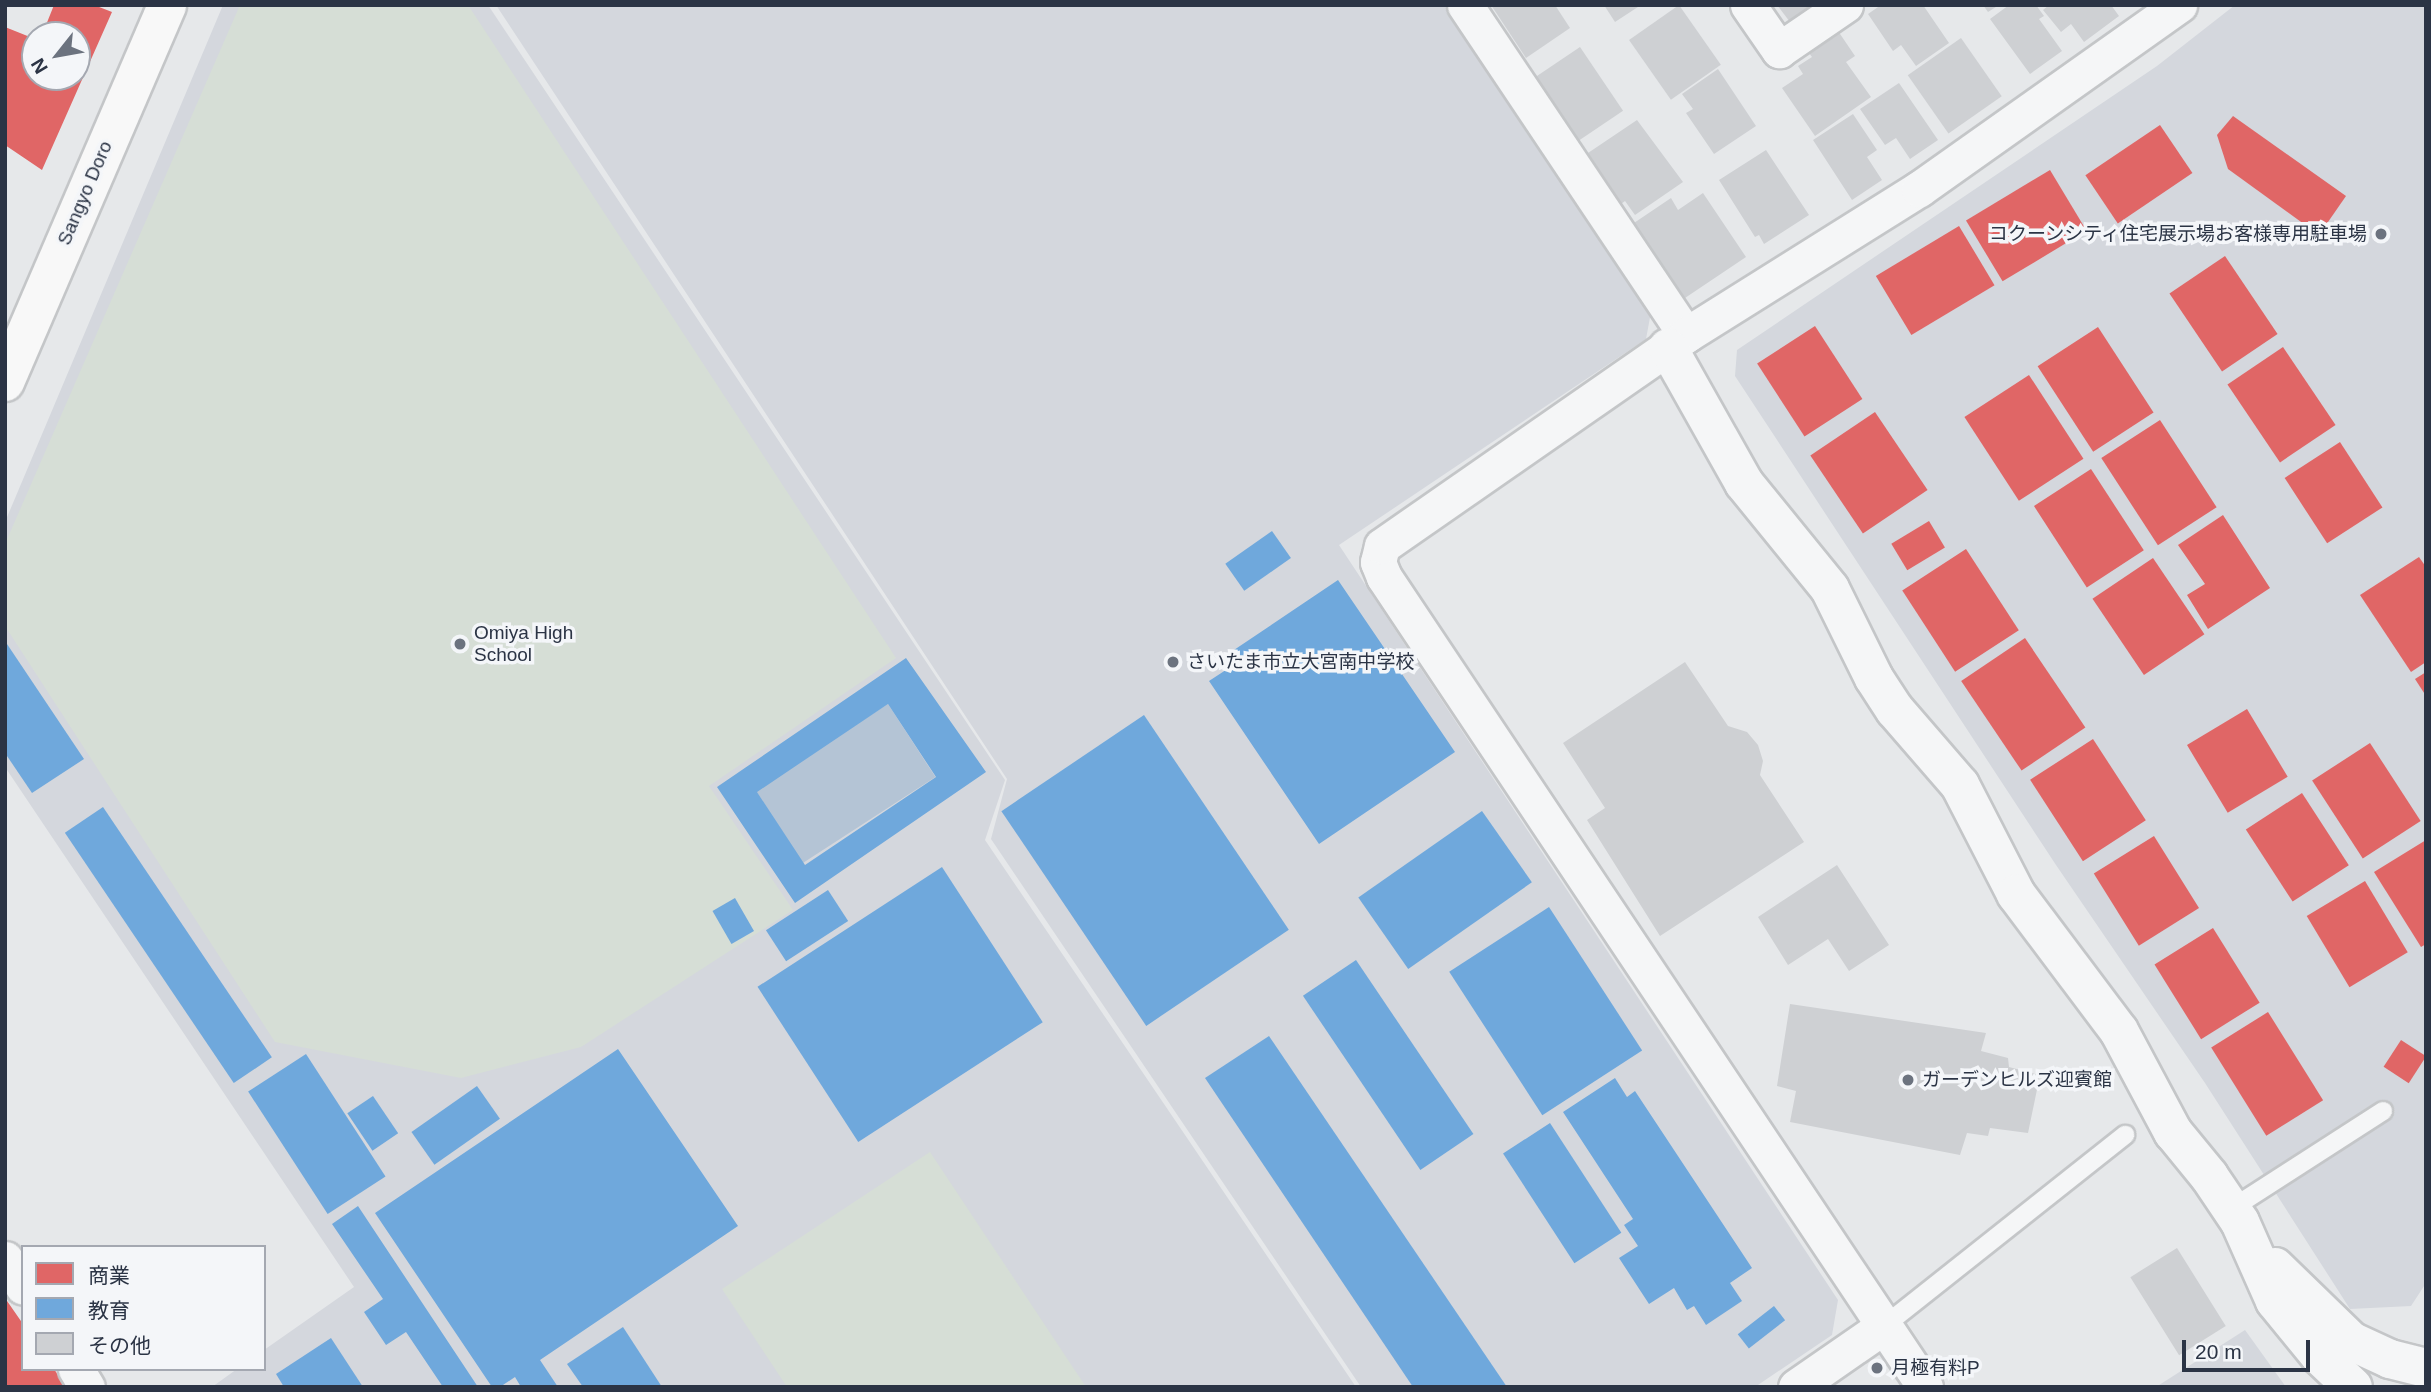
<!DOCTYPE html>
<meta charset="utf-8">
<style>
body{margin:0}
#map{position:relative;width:2431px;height:1392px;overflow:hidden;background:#e6e8ea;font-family:Helvetica,"Noto Sans JP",sans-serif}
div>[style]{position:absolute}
.built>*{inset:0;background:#d4d7dd}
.green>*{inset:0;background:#d6ded6}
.water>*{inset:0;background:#b4c4d5;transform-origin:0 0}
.shops>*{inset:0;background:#e06666;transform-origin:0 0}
.schools>*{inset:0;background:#6fa8dc;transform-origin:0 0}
.building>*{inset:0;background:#ced0d3;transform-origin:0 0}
.roads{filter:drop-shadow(2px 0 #c4c6c8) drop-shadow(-2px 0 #c4c6c8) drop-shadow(0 2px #c4c6c8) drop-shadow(0 -2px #c4c6c8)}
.service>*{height:18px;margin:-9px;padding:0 9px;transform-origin:9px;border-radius:9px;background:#f5f6f7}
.minor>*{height:35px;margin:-17.5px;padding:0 17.5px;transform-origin:17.5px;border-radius:17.5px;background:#f5f6f7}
.tertiary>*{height:38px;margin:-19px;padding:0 19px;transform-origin:19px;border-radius:19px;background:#f5f6f7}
.primary>*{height:38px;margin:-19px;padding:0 19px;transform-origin:19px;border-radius:19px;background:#f8f8f8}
.dots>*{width:19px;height:19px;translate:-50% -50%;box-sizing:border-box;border:4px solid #f4f6f9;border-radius:50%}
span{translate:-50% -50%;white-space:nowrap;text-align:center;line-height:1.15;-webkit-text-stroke:7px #f4f6f9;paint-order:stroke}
.street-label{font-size:19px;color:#2b3445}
.poi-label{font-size:19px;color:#2b3445}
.right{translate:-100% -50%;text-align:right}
.left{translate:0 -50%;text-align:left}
.frame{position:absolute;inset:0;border:7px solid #2b3445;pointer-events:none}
.legend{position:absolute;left:21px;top:1245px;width:245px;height:126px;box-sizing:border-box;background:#f4f6f9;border:2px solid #a4a8b1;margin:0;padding:9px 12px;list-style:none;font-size:21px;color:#2b3445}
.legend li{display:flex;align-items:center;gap:14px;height:35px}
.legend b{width:35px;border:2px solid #a4a8b1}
.north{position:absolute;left:21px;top:21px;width:70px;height:70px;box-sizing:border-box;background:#f4f6f9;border:2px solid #a4a8b1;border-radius:50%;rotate:239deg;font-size:19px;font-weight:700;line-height:28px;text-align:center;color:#2b3445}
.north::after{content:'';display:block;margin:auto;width:24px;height:32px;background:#6c737f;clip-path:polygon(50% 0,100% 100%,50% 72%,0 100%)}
.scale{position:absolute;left:2182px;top:1340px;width:128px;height:32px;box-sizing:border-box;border:4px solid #2b3445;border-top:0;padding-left:9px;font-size:21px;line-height:24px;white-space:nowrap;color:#2b3445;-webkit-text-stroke:5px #f4f6f9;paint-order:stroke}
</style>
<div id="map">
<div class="built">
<div style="clip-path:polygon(223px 5px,488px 5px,1005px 780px,985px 840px,1356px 1387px,212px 1387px,237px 1369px,264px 1369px,264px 1350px,354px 1287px,5px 767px,5px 522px)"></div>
<div style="clip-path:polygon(496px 5px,1446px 5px,1651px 312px,1646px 339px,1339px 545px,1838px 1300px,1832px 1335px,1755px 1387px,1361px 1387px,991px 839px,1007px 779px)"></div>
<div style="clip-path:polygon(2235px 5px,2426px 5px,2426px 1283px,2411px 1306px,2350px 1309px,2205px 1083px,2056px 865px,1735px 376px,1737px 350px,2157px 66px)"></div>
<div style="clip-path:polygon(2245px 1330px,2286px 1387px,2156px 1387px)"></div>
</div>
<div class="green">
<div style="clip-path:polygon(240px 5px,468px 5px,896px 658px,709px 786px,793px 910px,581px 1047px,461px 1078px,275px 1042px,5px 626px,5px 544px)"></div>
<div style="clip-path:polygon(930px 1152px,1086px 1387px,787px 1387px,722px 1289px)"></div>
</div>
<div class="water">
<div style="left:888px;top:704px;width:87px;height:158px;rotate:57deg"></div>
</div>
<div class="shops">
<div style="clip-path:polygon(54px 5px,94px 5px,112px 12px,42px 170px,5px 145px,5px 27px,35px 39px,35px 77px,77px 77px,77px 35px,42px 35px)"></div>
<div style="clip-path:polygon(2233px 116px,2346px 196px,2319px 235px,2228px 169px,2217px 135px)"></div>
<div style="left:2160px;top:125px;width:58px;height:90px;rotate:56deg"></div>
<div style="left:2050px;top:170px;width:71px;height:98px;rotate:59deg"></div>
<div style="left:1959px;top:226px;width:69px;height:97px;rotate:59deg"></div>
<div style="left:2225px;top:256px;width:94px;height:67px;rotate:56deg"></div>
<div style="left:1815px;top:326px;width:87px;height:69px;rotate:57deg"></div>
<div style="left:2098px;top:327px;width:102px;height:72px;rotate:57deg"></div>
<div style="left:2283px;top:347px;width:94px;height:67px;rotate:56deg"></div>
<div style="left:2029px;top:375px;width:100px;height:77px;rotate:57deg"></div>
<div style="left:1875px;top:412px;width:94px;height:78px;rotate:56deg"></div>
<div style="left:2160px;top:420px;width:104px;height:70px;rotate:57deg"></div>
<div style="left:2340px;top:442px;width:78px;height:66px;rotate:57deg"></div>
<div style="left:2091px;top:469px;width:97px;height:68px;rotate:57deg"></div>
<div style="clip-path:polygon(2223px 515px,2270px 588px,2208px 629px,2187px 595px,2205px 584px,2178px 545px)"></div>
<div style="left:1929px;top:521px;width:31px;height:44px;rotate:59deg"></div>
<div style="left:1966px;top:549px;width:97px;height:76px;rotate:57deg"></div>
<div style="clip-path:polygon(2419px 557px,2426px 567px,2426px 662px,2411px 672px,2360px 595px)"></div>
<div style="left:2153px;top:558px;width:92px;height:73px;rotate:56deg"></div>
<div style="left:2025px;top:638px;width:108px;height:77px;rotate:56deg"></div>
<div style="clip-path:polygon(2426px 672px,2426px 696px,2415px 679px)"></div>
<div style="left:2247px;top:709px;width:79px;height:70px;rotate:59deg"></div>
<div style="left:2093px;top:739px;width:97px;height:75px;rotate:57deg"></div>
<div style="left:2370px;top:743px;width:93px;height:69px;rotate:57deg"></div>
<div style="left:2302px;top:793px;width:86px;height:67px;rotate:57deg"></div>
<div style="left:2154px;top:836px;width:85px;height:71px;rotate:58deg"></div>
<div style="clip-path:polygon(2426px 840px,2426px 944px,2421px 947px,2374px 872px)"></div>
<div style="left:2365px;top:881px;width:83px;height:68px;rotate:59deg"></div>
<div style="left:2213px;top:928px;width:88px;height:69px;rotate:58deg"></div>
<div style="left:2268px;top:1012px;width:104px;height:67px;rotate:58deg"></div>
<div style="left:2401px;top:1040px;width:30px;height:32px;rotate:33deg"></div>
<div style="clip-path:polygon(5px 1298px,23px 1324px,23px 1369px,54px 1369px,66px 1387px,5px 1387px)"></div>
</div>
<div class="schools">
<div style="left:1272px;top:531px;width:33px;height:57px;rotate:55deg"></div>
<div style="clip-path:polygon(1338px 580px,1455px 752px,1319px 844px,1209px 681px,1235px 664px,1228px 654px)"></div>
<div style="clip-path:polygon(5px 641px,84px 759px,32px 793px,5px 753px)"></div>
<div style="clip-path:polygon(evenodd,906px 658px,986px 772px,795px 903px,717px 787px,906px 658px,888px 704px,936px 777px,805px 865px,757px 792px,888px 704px)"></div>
<div style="left:1144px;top:715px;width:259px;height:172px;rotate:56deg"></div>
<div style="left:103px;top:807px;width:302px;height:46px;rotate:56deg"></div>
<div style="left:1482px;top:811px;width:87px;height:151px;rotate:55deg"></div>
<div style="left:942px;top:867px;width:185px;height:220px;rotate:57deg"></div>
<div style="left:828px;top:890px;width:37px;height:74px;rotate:57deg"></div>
<div style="left:735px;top:898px;width:38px;height:26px;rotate:60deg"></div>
<div style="left:1549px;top:907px;width:171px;height:119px;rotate:57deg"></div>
<div style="left:1356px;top:960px;width:210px;height:64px;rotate:56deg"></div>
<div style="clip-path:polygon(1269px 1036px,1507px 1387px,1413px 1387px,1205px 1078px)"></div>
<div style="clip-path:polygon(618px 1049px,738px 1226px,540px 1360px,558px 1387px,521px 1387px,515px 1377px,500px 1387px,492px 1387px,375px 1213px)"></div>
<div style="left:306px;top:1054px;width:146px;height:69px;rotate:57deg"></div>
<div style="clip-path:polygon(1615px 1078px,1627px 1097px,1635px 1091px,1752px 1268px,1730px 1283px,1742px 1301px,1706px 1325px,1694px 1306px,1687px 1310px,1674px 1288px,1649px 1304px,1619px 1258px,1638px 1246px,1624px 1225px,1633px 1219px,1563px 1112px)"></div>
<div style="left:477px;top:1086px;width:40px;height:80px;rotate:55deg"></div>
<div style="left:373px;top:1096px;width:45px;height:31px;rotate:56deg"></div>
<div style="left:1550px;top:1123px;width:131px;height:56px;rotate:57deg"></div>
<div style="clip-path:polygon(358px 1206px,478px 1387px,443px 1387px,406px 1332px,386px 1345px,364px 1312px,383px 1299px,332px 1224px)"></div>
<div style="left:1774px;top:1306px;width:18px;height:46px;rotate:52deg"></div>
<div style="clip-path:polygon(623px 1327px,662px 1387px,583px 1387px,567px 1364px)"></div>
<div style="clip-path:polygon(331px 1338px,363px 1387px,284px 1387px,276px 1374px)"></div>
</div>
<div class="building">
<div style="clip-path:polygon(1491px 5px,1555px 5px,1570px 28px,1526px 58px)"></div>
<div style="clip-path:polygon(1604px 5px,1641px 5px,1615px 22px)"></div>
<div style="left:1679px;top:5px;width:73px;height:61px;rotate:55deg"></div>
<div style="clip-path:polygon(1777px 5px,1824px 5px,1790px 22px)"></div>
<div style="clip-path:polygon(1881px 5px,1923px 5px,1949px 43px,1916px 66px,1901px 45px,1893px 51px,1868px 14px)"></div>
<div style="clip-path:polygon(1983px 5px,1999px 5px,1988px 12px)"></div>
<div style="clip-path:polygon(2009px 5px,2036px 5px,2044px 16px,2039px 19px,2062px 51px,2030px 74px,1990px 19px)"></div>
<div style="clip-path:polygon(2049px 5px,2111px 5px,2119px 16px,2084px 42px,2071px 24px,2061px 32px,2043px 10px)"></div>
<div style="clip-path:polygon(1836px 28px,1855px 56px,1846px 62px,1871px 97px,1815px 136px,1782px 88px,1803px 74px,1798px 66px,1812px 57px,1806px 49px)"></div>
<div style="left:1961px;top:38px;width:71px;height:65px;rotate:55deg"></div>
<div style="left:1580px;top:47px;width:77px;height:55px;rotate:56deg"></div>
<div style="clip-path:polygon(1718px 69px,1756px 126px,1714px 154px,1686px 113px,1693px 109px,1682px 94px)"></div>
<div style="clip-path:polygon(1899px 83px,1938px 140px,1910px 159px,1896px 138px,1885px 145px,1860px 109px)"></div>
<div style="clip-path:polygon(1853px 114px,1877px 150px,1867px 157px,1882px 180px,1852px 200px,1813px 140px)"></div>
<div style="clip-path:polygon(1637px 120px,1683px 182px,1635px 215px,1625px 201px,1621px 204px,1588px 153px)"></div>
<div style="clip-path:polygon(1766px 150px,1809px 215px,1764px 244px,1759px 235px,1755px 237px,1719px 180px)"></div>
<div style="clip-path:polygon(1703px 193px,1746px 257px,1682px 300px,1631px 225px,1671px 198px,1678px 210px)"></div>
<div style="clip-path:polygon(1685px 662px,1728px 726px,1747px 732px,1758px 745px,1763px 761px,1760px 775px,1804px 842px,1660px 936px,1587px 820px,1605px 808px,1563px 743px)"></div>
<div style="clip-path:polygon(1837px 865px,1889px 945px,1849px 971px,1828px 939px,1788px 965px,1758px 917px)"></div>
<div style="clip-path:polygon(1790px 1004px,1986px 1033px,1981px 1051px,2008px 1058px,2009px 1067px,2040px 1075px,2028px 1133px,1990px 1128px,1988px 1136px,1967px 1133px,1960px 1155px,1790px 1122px,1796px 1091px,1777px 1086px)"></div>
<div style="left:2177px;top:1248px;width:92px;height:55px;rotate:58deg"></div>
</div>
<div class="roads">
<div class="service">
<div style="left:2231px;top:1209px;width:181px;rotate:-32.8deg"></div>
<div style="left:1884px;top:1326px;width:308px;rotate:-38.4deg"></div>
</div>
<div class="minor">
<div style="left:1465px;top:5px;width:397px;rotate:56.2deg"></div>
<div style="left:1748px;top:5px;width:55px;rotate:55.4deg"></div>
<div style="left:1779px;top:50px;width:80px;rotate:-34.3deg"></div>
<div style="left:5px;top:1259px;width:33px;rotate:57deg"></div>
<div style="left:76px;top:1369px;width:21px;rotate:59deg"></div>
<div style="left:1796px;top:1387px;width:107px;rotate:-34.7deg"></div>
<div style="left:1925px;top:1387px;width:974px;rotate:-123.74deg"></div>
<div style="left:1384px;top:577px;width:16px;rotate:-112deg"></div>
<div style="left:1378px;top:562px;width:16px;rotate:-76deg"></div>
<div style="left:1382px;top:546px;width:370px;rotate:-34.8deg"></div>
<div style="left:1686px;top:335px;width:275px;rotate:-32.1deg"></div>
<div style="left:1919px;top:189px;width:319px;rotate:-35.3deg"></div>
</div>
<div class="tertiary">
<div style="left:1668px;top:348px;width:155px;rotate:60.6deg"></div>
<div style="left:1744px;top:483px;width:136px;rotate:50.9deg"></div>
<div style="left:1830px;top:589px;width:99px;rotate:63.7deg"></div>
<div style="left:1874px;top:678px;width:38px;rotate:57deg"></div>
<div style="left:1895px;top:710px;width:99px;rotate:49.1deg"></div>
<div style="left:1960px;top:785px;width:123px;rotate:62.8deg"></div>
<div style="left:2016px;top:894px;width:171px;rotate:53.1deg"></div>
<div style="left:2119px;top:1031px;width:115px;rotate:61.9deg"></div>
<div style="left:2173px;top:1132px;width:57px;rotate:50.7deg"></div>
<div style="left:2209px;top:1176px;width:55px;rotate:56deg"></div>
<div style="left:2240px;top:1222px;width:86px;rotate:66.1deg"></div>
<div style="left:2275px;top:1301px;width:71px;rotate:50.7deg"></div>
<div style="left:2320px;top:1356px;width:45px;rotate:43.2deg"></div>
<div style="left:2275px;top:1267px;width:106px;rotate:44.2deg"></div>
<div style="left:2351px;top:1341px;width:43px;rotate:24.8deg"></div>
<div style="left:2390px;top:1359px;width:37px;rotate:14deg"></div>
</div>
<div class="primary">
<div style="left:5px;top:382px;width:410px;rotate:-66.7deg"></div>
</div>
</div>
<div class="dots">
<div style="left:2381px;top:234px;background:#6c737f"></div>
<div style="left:460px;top:644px;background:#6c737f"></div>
<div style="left:1173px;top:662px;background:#6c737f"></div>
<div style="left:1908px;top:1080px;background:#6c737f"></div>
<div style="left:1877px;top:1368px;background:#6c737f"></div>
</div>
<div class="street-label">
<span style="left:85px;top:193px;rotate:-67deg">Sangyo Doro</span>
</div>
<div class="poi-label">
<span class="right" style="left:2367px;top:234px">コクーンシティ住宅展示場お客様専用駐車場</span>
<span class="left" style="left:474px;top:644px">Omiya High<br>School</span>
<span class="left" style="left:1187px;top:662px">さいたま市立大宮南中学校</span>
<span class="left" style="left:1922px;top:1080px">ガーデンヒルズ迎賓館</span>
<span class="left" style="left:1891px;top:1368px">月極有料P</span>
</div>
<div class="frame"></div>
<ul class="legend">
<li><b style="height:19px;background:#e06666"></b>商業</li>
<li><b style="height:19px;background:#6fa8dc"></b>教育</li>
<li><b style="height:19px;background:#ced0d3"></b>その他</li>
</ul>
<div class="north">N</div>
<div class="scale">20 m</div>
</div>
